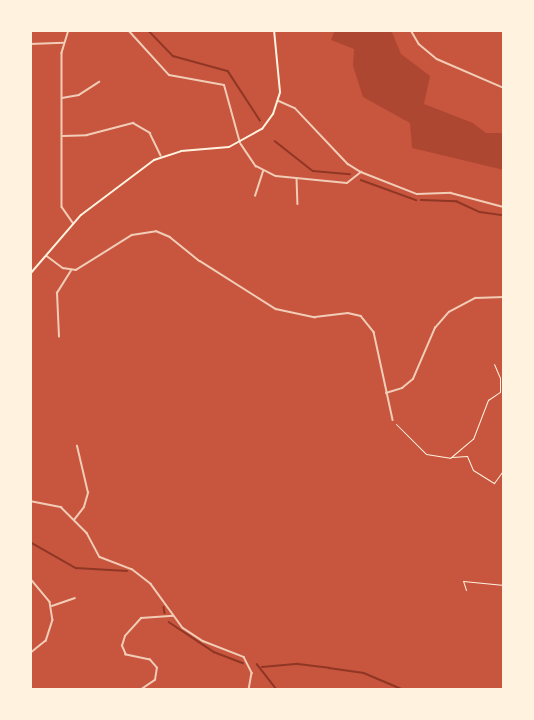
<!DOCTYPE html>
<style>
body{margin:0}
#map{position:relative;width:534px;height:720px;overflow:hidden;background:#c8553d;font-family:"DejaVu Sans",sans-serif}
div>[style]{position:absolute}
.green>*{inset:0;background:#ae4732}
.stream>*{height:1.5px;margin:-0.75px;padding:0 0.75px;transform-origin:0.75px;border-radius:0.75px;background:#8f3625}
.path>*{height:1px;margin:-0.5px;padding:0 0.5px;transform-origin:0.5px;border-radius:0.5px;background:#fff3e0}
.minor>*{height:1.5px;margin:-0.75px;padding:0 0.75px;transform-origin:0.75px;border-radius:0.75px;background:#f1ccb7}
.tertiary>*{height:2px;margin:-1px;padding:0 1px;transform-origin:1px;border-radius:1px;background:#f1ccb7}
.secondary>*{height:2px;margin:-1px;padding:0 1px;transform-origin:1px;border-radius:1px;background:#fff3e0}
span{translate:-50% -50%;white-space:nowrap;text-align:center;line-height:1.15;-webkit-text-stroke:5px #fff3e0;paint-order:stroke}
.frame{position:absolute;inset:0;border:32px solid #fff3e0;pointer-events:none}
</style>
<div id="map">
<div class="green">
<div style="clip-path:polygon(335px 30px,391px 30px,401px 54px,430px 76px,424px 104px,473px 123px,486px 133px,504px 133px,504px 170px,412px 148px,410px 123px,363px 97px,353px 66px,354px 49px,331px 40px)"></div>
</div>
<div class="stream">
<div style="left:148px;top:30px;width:36px;rotate:46deg"></div>
<div style="left:173px;top:56px;width:57px;rotate:15.3deg"></div>
<div style="left:228px;top:71px;width:59px;rotate:56.9deg"></div>
<div style="left:275px;top:141px;width:48px;rotate:38.3deg"></div>
<div style="left:313px;top:171px;width:37px;rotate:5deg"></div>
<div style="left:361px;top:180px;width:59px;rotate:20deg"></div>
<div style="left:421px;top:200px;width:35px;rotate:2deg"></div>
<div style="left:456px;top:201px;width:26px;rotate:25deg"></div>
<div style="left:480px;top:212px;width:22px;rotate:8deg"></div>
<div style="left:30px;top:542px;width:53px;rotate:29.5deg"></div>
<div style="left:76px;top:568px;width:51px;rotate:3.4deg"></div>
<div style="left:164px;top:607px;width:6px;rotate:81deg"></div>
<div style="left:169px;top:622px;width:54px;rotate:33.7deg"></div>
<div style="left:214px;top:652px;width:31px;rotate:21deg"></div>
<div style="left:257px;top:664px;width:33px;rotate:52deg"></div>
<div style="left:262px;top:667px;width:36px;rotate:-5deg"></div>
<div style="left:298px;top:664px;width:31px;rotate:7deg"></div>
<div style="left:329px;top:668px;width:35px;rotate:8deg"></div>
<div style="left:364px;top:673px;width:43px;rotate:23deg"></div>
</div>
<div class="path">
<div style="left:396px;top:424px;width:42px;rotate:45deg"></div>
<div style="left:426px;top:454px;width:24px;rotate:9deg"></div>
<div style="left:450px;top:458px;width:30px;rotate:-40deg"></div>
<div style="left:473px;top:439px;width:42px;rotate:-69deg"></div>
<div style="left:488px;top:400px;width:14px;rotate:-34deg"></div>
<div style="left:500px;top:392px;width:14px;rotate:-90deg"></div>
<div style="left:500px;top:378px;width:15px;rotate:-113deg"></div>
<div style="left:452px;top:457px;width:15px;rotate:-4deg"></div>
<div style="left:467px;top:456px;width:15px;rotate:67deg"></div>
<div style="left:473px;top:470px;width:25px;rotate:32deg"></div>
<div style="left:494px;top:483px;width:17px;rotate:-54deg"></div>
<div style="left:466px;top:590px;width:9px;rotate:-108deg"></div>
<div style="left:463px;top:581px;width:41px;rotate:5.6deg"></div>
</div>
<div class="minor">
<div style="left:69px;top:30px;width:24px;rotate:107deg"></div>
<div style="left:62px;top:53px;width:154px;rotate:90deg"></div>
<div style="left:62px;top:207px;width:19px;rotate:55deg"></div>
<div style="left:259px;top:30px;width:14px;rotate:4deg"></div>
<div style="left:411px;top:30px;width:16px;rotate:60deg"></div>
<div style="left:419px;top:44px;width:23px;rotate:40deg"></div>
<div style="left:437px;top:59px;width:73px;rotate:23.4deg"></div>
<div style="left:30px;top:44px;width:33px;rotate:-2deg"></div>
<div style="left:62px;top:98px;width:17px;rotate:-10deg"></div>
<div style="left:79px;top:95px;width:24px;rotate:-33deg"></div>
<div style="left:279px;top:101px;width:17px;rotate:24deg"></div>
<div style="left:295px;top:108px;width:77px;rotate:46.6deg"></div>
<div style="left:348px;top:164px;width:15px;rotate:32deg"></div>
<div style="left:361px;top:172px;width:60px;rotate:21.4deg"></div>
<div style="left:417px;top:194px;width:34px;rotate:-2deg"></div>
<div style="left:451px;top:193px;width:55px;rotate:14.8deg"></div>
<div style="left:63px;top:136px;width:24px;rotate:-2deg"></div>
<div style="left:87px;top:135px;width:48px;rotate:-14.6deg"></div>
<div style="left:133px;top:123px;width:20px;rotate:30deg"></div>
<div style="left:150px;top:133px;width:25px;rotate:64deg"></div>
<div style="left:241px;top:144px;width:27px;rotate:56deg"></div>
<div style="left:256px;top:166px;width:22px;rotate:27deg"></div>
<div style="left:276px;top:176px;width:71px;rotate:5.6deg"></div>
<div style="left:347px;top:183px;width:18px;rotate:-38deg"></div>
<div style="left:297px;top:178px;width:26px;rotate:88deg"></div>
<div style="left:255px;top:196px;width:26px;rotate:-72deg"></div>
<div style="left:47px;top:256px;width:20px;rotate:37deg"></div>
<div style="left:63px;top:268px;width:13px;rotate:9deg"></div>
<div style="left:76px;top:270px;width:66px;rotate:-32deg"></div>
<div style="left:132px;top:235px;width:24px;rotate:-9deg"></div>
<div style="left:156px;top:231px;width:15px;rotate:23deg"></div>
<div style="left:170px;top:237px;width:38px;rotate:39deg"></div>
<div style="left:200px;top:261px;width:90px;rotate:32.3deg"></div>
<div style="left:276px;top:309px;width:40px;rotate:12deg"></div>
<div style="left:315px;top:317px;width:33px;rotate:-7deg"></div>
<div style="left:348px;top:313px;width:13px;rotate:13deg"></div>
<div style="left:361px;top:316px;width:21px;rotate:51deg"></div>
<div style="left:374px;top:332px;width:90px;rotate:77.8deg"></div>
<div style="left:59px;top:337px;width:44px;rotate:-92.6deg"></div>
<div style="left:57px;top:293px;width:26px;rotate:-58deg"></div>
<div style="left:386px;top:393px;width:17px;rotate:-17deg"></div>
<div style="left:402px;top:388px;width:14px;rotate:-39deg"></div>
<div style="left:413px;top:379px;width:56px;rotate:-66.7deg"></div>
<div style="left:435px;top:328px;width:21px;rotate:-49deg"></div>
<div style="left:449px;top:312px;width:30px;rotate:-28deg"></div>
<div style="left:475px;top:298px;width:29px;rotate:-2deg"></div>
<div style="left:30px;top:501px;width:32px;rotate:11deg"></div>
<div style="left:61px;top:507px;width:37px;rotate:45deg"></div>
<div style="left:87px;top:533px;width:27px;rotate:62deg"></div>
<div style="left:100px;top:557px;width:34px;rotate:21deg"></div>
<div style="left:132px;top:569px;width:24px;rotate:38deg"></div>
<div style="left:151px;top:584px;width:54px;rotate:54deg"></div>
<div style="left:183px;top:628px;width:24px;rotate:33deg"></div>
<div style="left:203px;top:641px;width:44px;rotate:21.3deg"></div>
<div style="left:244px;top:657px;width:18px;rotate:63deg"></div>
<div style="left:252px;top:673px;width:17px;rotate:100deg"></div>
<div style="left:74px;top:520px;width:16px;rotate:-52deg"></div>
<div style="left:84px;top:507px;width:15px;rotate:-74deg"></div>
<div style="left:88px;top:493px;width:48px;rotate:-103.2deg"></div>
<div style="left:30px;top:578px;width:31px;rotate:50deg"></div>
<div style="left:50px;top:602px;width:18px;rotate:81deg"></div>
<div style="left:53px;top:620px;width:22px;rotate:108deg"></div>
<div style="left:46px;top:641px;width:21px;rotate:141deg"></div>
<div style="left:52px;top:606px;width:24px;rotate:-19deg"></div>
<div style="left:140px;top:690px;width:18px;rotate:-34deg"></div>
<div style="left:155px;top:680px;width:12px;rotate:-81deg"></div>
<div style="left:157px;top:668px;width:11px;rotate:-131deg"></div>
<div style="left:150px;top:660px;width:25px;rotate:-168deg"></div>
<div style="left:126px;top:655px;width:10px;rotate:-114deg"></div>
<div style="left:122px;top:646px;width:10px;rotate:-73deg"></div>
<div style="left:125px;top:636px;width:24px;rotate:-48deg"></div>
<div style="left:141px;top:618px;width:32px;rotate:-4deg"></div>
</div>
<div class="tertiary">
<div style="left:128px;top:30px;width:61px;rotate:47.7deg"></div>
<div style="left:169px;top:75px;width:56px;rotate:10.3deg"></div>
<div style="left:224px;top:85px;width:60px;rotate:74.6deg"></div>
</div>
<div class="secondary">
<div style="left:30px;top:274px;width:78px;rotate:-49.2deg"></div>
<div style="left:81px;top:215px;width:91px;rotate:-37deg"></div>
<div style="left:154px;top:160px;width:28px;rotate:-18deg"></div>
<div style="left:181px;top:151px;width:48px;rotate:-4.8deg"></div>
<div style="left:229px;top:147px;width:38px;rotate:-29deg"></div>
<div style="left:262px;top:129px;width:19px;rotate:-54deg"></div>
<div style="left:273px;top:114px;width:23px;rotate:-72deg"></div>
<div style="left:280px;top:92px;width:62px;rotate:-95.5deg"></div>
</div>
<div class="frame"></div>
</div>
